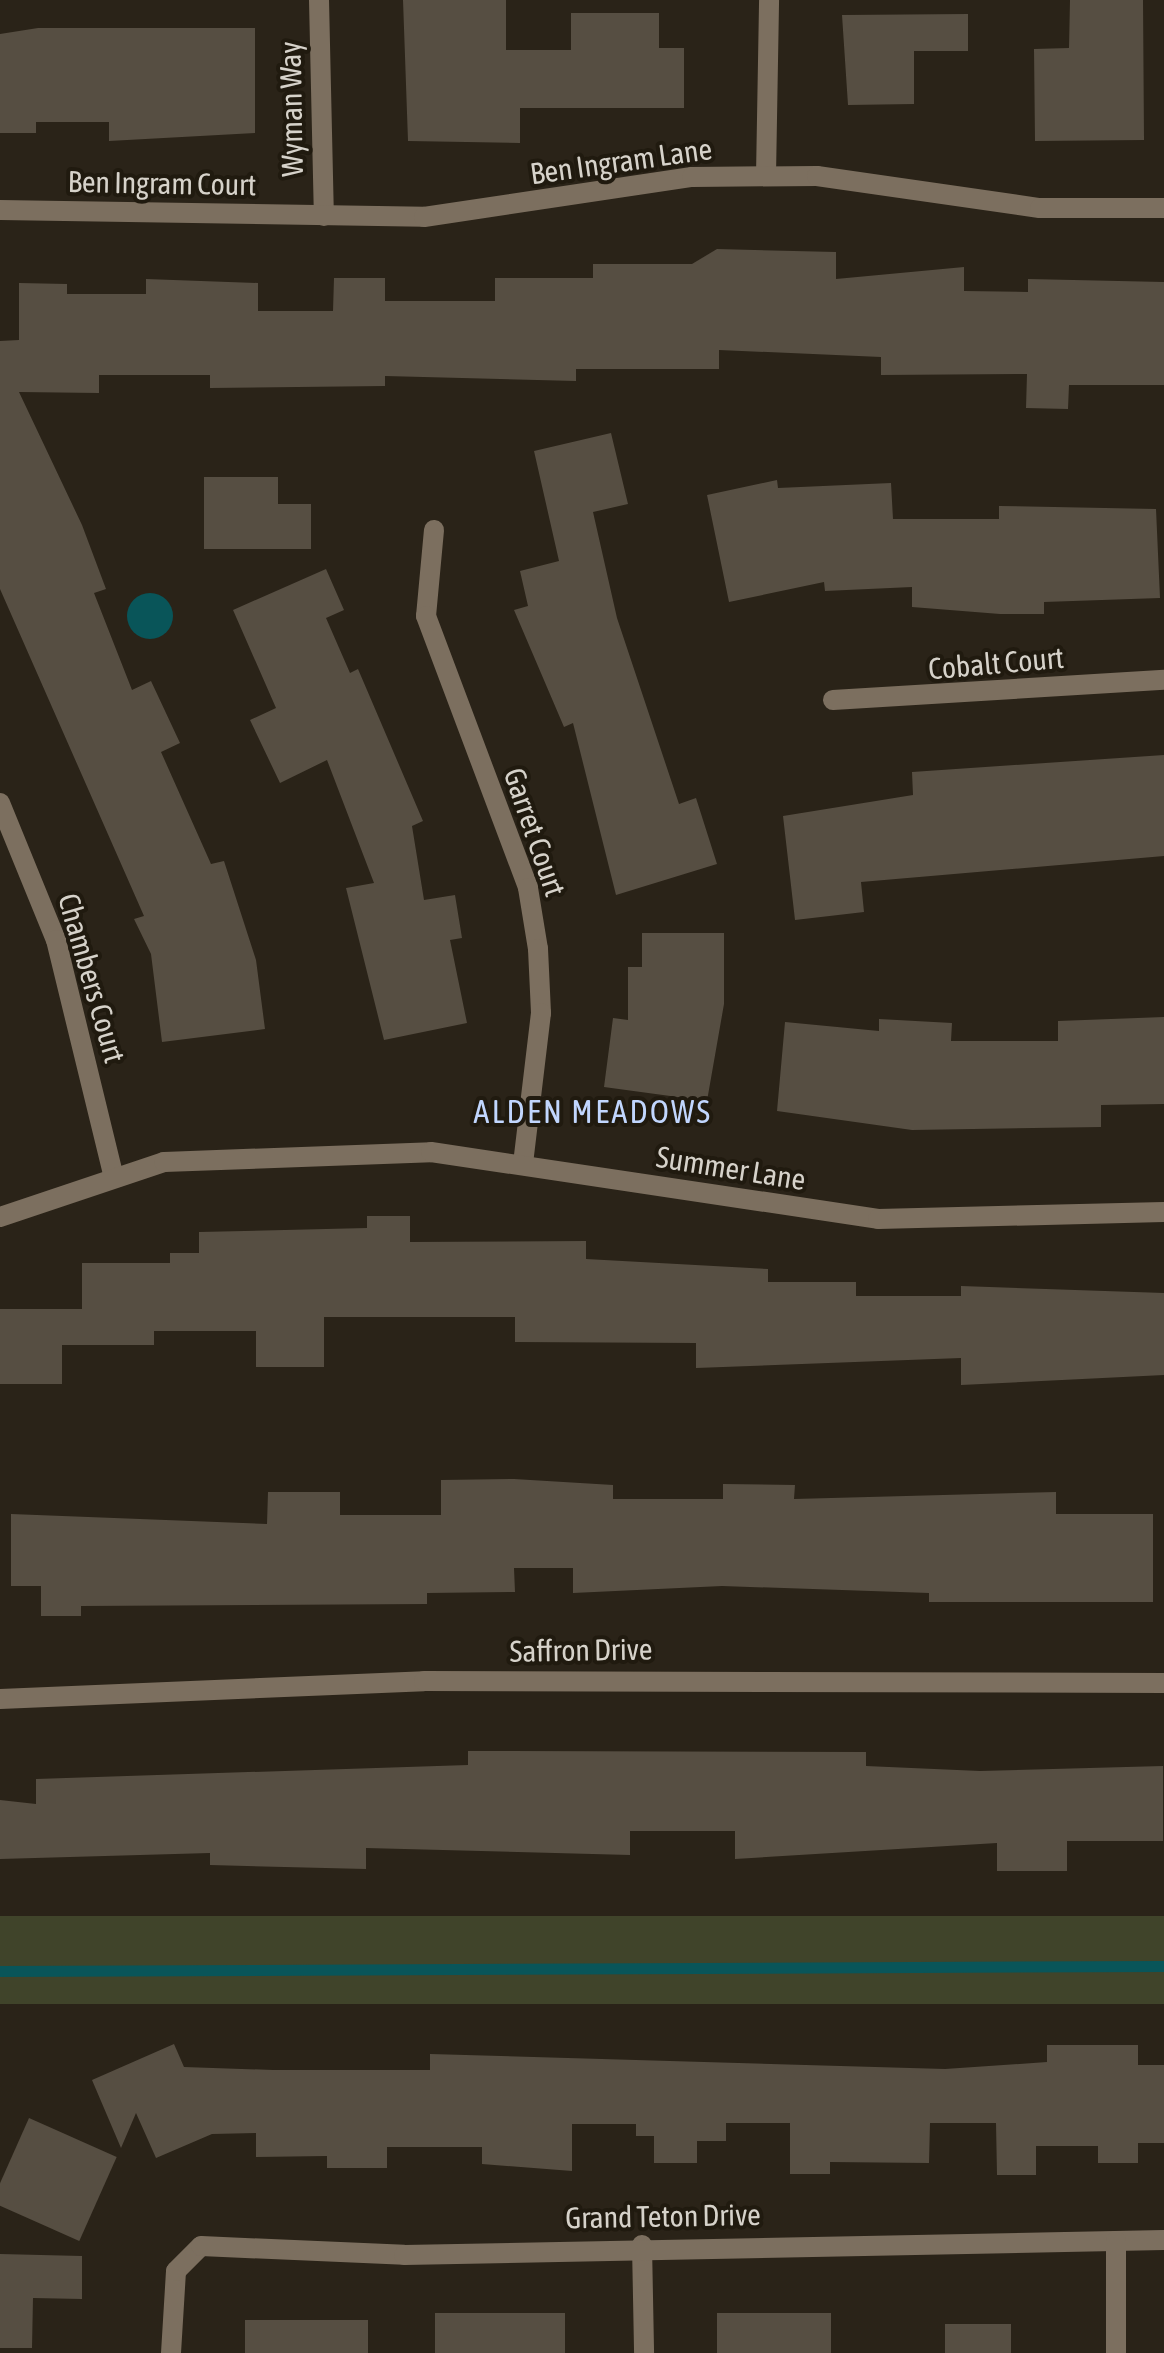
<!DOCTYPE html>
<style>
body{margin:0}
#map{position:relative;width:1164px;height:2353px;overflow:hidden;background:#2a2318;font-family:"Asap Condensed",sans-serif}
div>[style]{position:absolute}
.green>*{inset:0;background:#40442a;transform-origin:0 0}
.water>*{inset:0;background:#095559}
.round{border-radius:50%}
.stream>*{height:11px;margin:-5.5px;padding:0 5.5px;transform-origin:5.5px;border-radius:5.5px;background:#095559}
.building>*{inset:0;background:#564e42;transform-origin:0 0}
.street>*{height:20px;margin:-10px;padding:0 10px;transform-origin:10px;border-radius:10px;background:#7c6f5f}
span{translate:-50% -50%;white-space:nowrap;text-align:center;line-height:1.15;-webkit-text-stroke:8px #201a0f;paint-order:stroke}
.street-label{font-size:30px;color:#d6d2ca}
.neighbourhood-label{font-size:32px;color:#c1d6fe;letter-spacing:2.5px}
</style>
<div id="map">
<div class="green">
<div style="left:1164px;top:1916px;width:88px;height:1164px;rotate:90deg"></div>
</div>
<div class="water">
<div class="round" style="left:127px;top:593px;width:46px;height:46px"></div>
</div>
<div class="stream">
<div style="left:0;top:1971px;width:1164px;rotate:-0.25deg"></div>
</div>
<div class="building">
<div style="clip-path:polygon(403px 0,506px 0,506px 50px,571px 50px,571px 13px,659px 13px,659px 48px,684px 48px,684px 108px,520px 108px,520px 143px,408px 141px)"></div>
<div style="clip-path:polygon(1070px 0,1143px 0,1144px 140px,1035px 141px,1034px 49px,1069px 48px)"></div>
<div style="clip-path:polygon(968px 14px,968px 51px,914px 51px,914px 104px,848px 105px,842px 15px)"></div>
<div style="clip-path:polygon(38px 28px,255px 28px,255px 133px,109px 141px,109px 122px,36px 122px,36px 133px,0 133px,0 34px)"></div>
<div style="clip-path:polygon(717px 249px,836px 252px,836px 279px,964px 267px,964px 291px,1028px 292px,1028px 279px,1164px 282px,1164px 385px,1069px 385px,1068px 409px,1026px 408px,1027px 374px,881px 375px,881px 357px,719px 350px,719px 369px,576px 369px,576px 381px,385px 376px,385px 386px,210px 388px,210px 375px,99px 375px,99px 393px,19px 392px,82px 525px,106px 589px,94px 593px,132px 690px,151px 681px,180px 743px,161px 752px,211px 864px,224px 861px,256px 960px,265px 1029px,162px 1042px,151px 954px,134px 919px,144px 916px,0 589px,0 341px,19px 340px,19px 283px,67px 284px,67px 294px,146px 294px,146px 279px,258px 283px,258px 311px,333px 311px,334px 278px,385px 278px,385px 301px,495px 301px,495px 278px,593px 278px,593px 264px,692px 264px)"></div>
<div style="clip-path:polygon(611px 433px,628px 504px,593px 512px,617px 618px,679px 804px,696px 798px,717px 864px,616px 895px,573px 723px,564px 727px,514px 610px,528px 606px,520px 571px,559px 561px,534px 451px)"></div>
<div style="clip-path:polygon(204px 477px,278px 477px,278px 504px,311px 504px,311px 549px,204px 549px)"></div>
<div style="clip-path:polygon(777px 480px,778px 488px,891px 483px,893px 519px,999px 519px,999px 506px,1156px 509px,1160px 598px,1044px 602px,1044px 614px,1000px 614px,912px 607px,912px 587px,825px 591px,824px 582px,729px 602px,707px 495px)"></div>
<div style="clip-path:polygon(326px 569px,344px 610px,326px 618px,350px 673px,358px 669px,423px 821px,412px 826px,424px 900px,455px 895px,462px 938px,450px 940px,467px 1023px,384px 1040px,346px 888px,374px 883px,327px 760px,280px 783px,250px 720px,276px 708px,233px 610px)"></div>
<div style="clip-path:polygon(1164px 755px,1164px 856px,861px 882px,864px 912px,795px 920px,783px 816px,913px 795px,912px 772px)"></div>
<div style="clip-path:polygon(642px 933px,724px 933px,724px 1004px,707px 1101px,604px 1087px,613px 1018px,628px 1020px,628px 967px,642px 967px)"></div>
<div style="clip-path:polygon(1164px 1017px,1164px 1104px,1101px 1105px,1101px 1127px,912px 1130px,777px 1111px,785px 1022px,879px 1031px,879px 1019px,952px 1023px,951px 1041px,1058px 1041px,1058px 1021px)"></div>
<div style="clip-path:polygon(367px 1216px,410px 1216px,410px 1242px,586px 1241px,586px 1259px,768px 1269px,768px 1282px,856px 1282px,856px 1296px,961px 1296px,961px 1286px,1164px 1293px,1164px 1375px,961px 1385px,961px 1358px,696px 1368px,696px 1343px,515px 1342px,515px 1317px,324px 1317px,324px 1367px,256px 1367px,256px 1331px,154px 1331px,154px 1345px,62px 1345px,62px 1384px,0 1384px,0 1309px,82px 1309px,82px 1263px,170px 1263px,170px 1253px,199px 1253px,199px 1232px,367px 1228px)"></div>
<div style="clip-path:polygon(514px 1479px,613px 1485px,613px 1499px,723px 1499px,723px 1484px,795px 1485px,794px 1499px,1056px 1492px,1056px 1514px,1153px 1514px,1153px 1602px,929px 1602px,929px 1593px,722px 1586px,573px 1593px,573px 1568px,514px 1568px,515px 1592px,427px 1593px,427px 1604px,81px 1606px,81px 1616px,41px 1616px,41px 1586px,11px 1586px,11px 1514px,267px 1524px,268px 1492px,340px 1492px,340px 1515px,441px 1515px,441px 1480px)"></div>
<div style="clip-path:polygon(468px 1751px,866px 1752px,866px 1766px,980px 1771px,1163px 1766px,1163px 1841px,1067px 1841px,1067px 1871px,997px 1871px,997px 1843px,735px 1859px,735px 1831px,630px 1831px,630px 1855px,366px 1848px,366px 1869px,210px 1865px,210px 1853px,0 1859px,0 1800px,36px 1804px,36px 1779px,468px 1765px)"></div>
<div style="clip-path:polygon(174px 2044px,184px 2067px,273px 2070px,430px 2070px,430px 2054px,945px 2069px,1047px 2062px,1047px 2045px,1138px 2045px,1138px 2065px,1164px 2065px,1164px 2143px,1138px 2143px,1138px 2163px,1098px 2163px,1098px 2146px,1036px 2146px,1036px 2175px,997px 2175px,996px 2123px,930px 2123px,929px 2163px,830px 2162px,830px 2174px,790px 2174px,790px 2123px,726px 2123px,726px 2141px,697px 2141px,697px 2163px,654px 2163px,654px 2136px,636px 2136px,636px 2124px,572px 2124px,572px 2171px,482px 2164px,482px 2147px,387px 2147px,387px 2168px,327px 2168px,327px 2156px,256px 2157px,256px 2133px,212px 2134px,156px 2158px,136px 2113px,121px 2148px,92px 2080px)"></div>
<div style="left:29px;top:2118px;width:96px;height:92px;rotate:24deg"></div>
<div style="clip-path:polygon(0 2254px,82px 2256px,82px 2299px,33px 2298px,32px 2348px,0 2348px)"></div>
<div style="left:435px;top:2313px;width:130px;height:40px"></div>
<div style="left:717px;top:2313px;width:114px;height:40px"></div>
<div style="left:245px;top:2320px;width:123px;height:33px"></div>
<div style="left:945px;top:2324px;width:66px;height:29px"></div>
</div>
<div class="street">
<div style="left:319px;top:0;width:216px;rotate:88.7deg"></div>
<div style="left:766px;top:176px;width:176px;rotate:-89deg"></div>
<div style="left:0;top:210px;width:424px;rotate:0.9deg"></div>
<div style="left:424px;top:217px;width:271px;rotate:-8.5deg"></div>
<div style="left:692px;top:177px;width:125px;rotate:-0.5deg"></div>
<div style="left:817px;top:176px;width:225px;rotate:8.2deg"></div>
<div style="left:1040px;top:208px;width:124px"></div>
<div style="left:434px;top:530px;width:86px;rotate:95.3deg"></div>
<div style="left:426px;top:616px;width:290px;rotate:69.4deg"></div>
<div style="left:528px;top:888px;width:62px;rotate:80.7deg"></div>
<div style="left:538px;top:949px;width:64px;rotate:87.3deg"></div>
<div style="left:541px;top:1013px;width:151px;rotate:96.8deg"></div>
<div style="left:833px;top:700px;width:332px;rotate:-3.5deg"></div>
<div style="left:0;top:803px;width:148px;rotate:67.8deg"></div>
<div style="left:56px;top:940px;width:240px;rotate:76.3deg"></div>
<div style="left:0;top:1217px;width:173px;rotate:-18.5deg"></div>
<div style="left:164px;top:1162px;width:267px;rotate:-2.1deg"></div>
<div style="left:431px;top:1152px;width:452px;rotate:8.5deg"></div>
<div style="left:878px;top:1219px;width:286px;rotate:-1.4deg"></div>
<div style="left:0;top:1699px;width:424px;rotate:-2.4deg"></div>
<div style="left:424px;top:1681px;width:740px;rotate:0.15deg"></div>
<div style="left:642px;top:2245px;width:108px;rotate:88.9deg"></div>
<div style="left:171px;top:2353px;width:82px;rotate:-86.5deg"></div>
<div style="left:176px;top:2271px;width:35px;rotate:-45deg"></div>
<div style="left:201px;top:2246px;width:203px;rotate:2.5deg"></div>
<div style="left:404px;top:2255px;width:760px;rotate:-1.13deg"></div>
<div style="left:1116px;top:2353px;width:112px;rotate:-90deg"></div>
</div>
<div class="street-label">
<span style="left:291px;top:109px;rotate:-91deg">Wyman Way</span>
<span style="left:621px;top:161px;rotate:-8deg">Ben Ingram Lane</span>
<span style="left:162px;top:183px;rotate:1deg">Ben Ingram Court</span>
<span style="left:996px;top:663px;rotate:-5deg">Cobalt Court</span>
<span style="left:535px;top:832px;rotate:71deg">Garret Court</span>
<span style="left:92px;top:978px;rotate:74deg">Chambers Court</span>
<span style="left:731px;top:1168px;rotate:9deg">Summer Lane</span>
<span style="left:581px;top:1650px;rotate:-1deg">Saffron Drive</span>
<span style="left:663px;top:2216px;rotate:-1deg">Grand Teton Drive</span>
</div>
<div class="neighbourhood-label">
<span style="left:593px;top:1112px">ALDEN MEADOWS</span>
</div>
</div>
